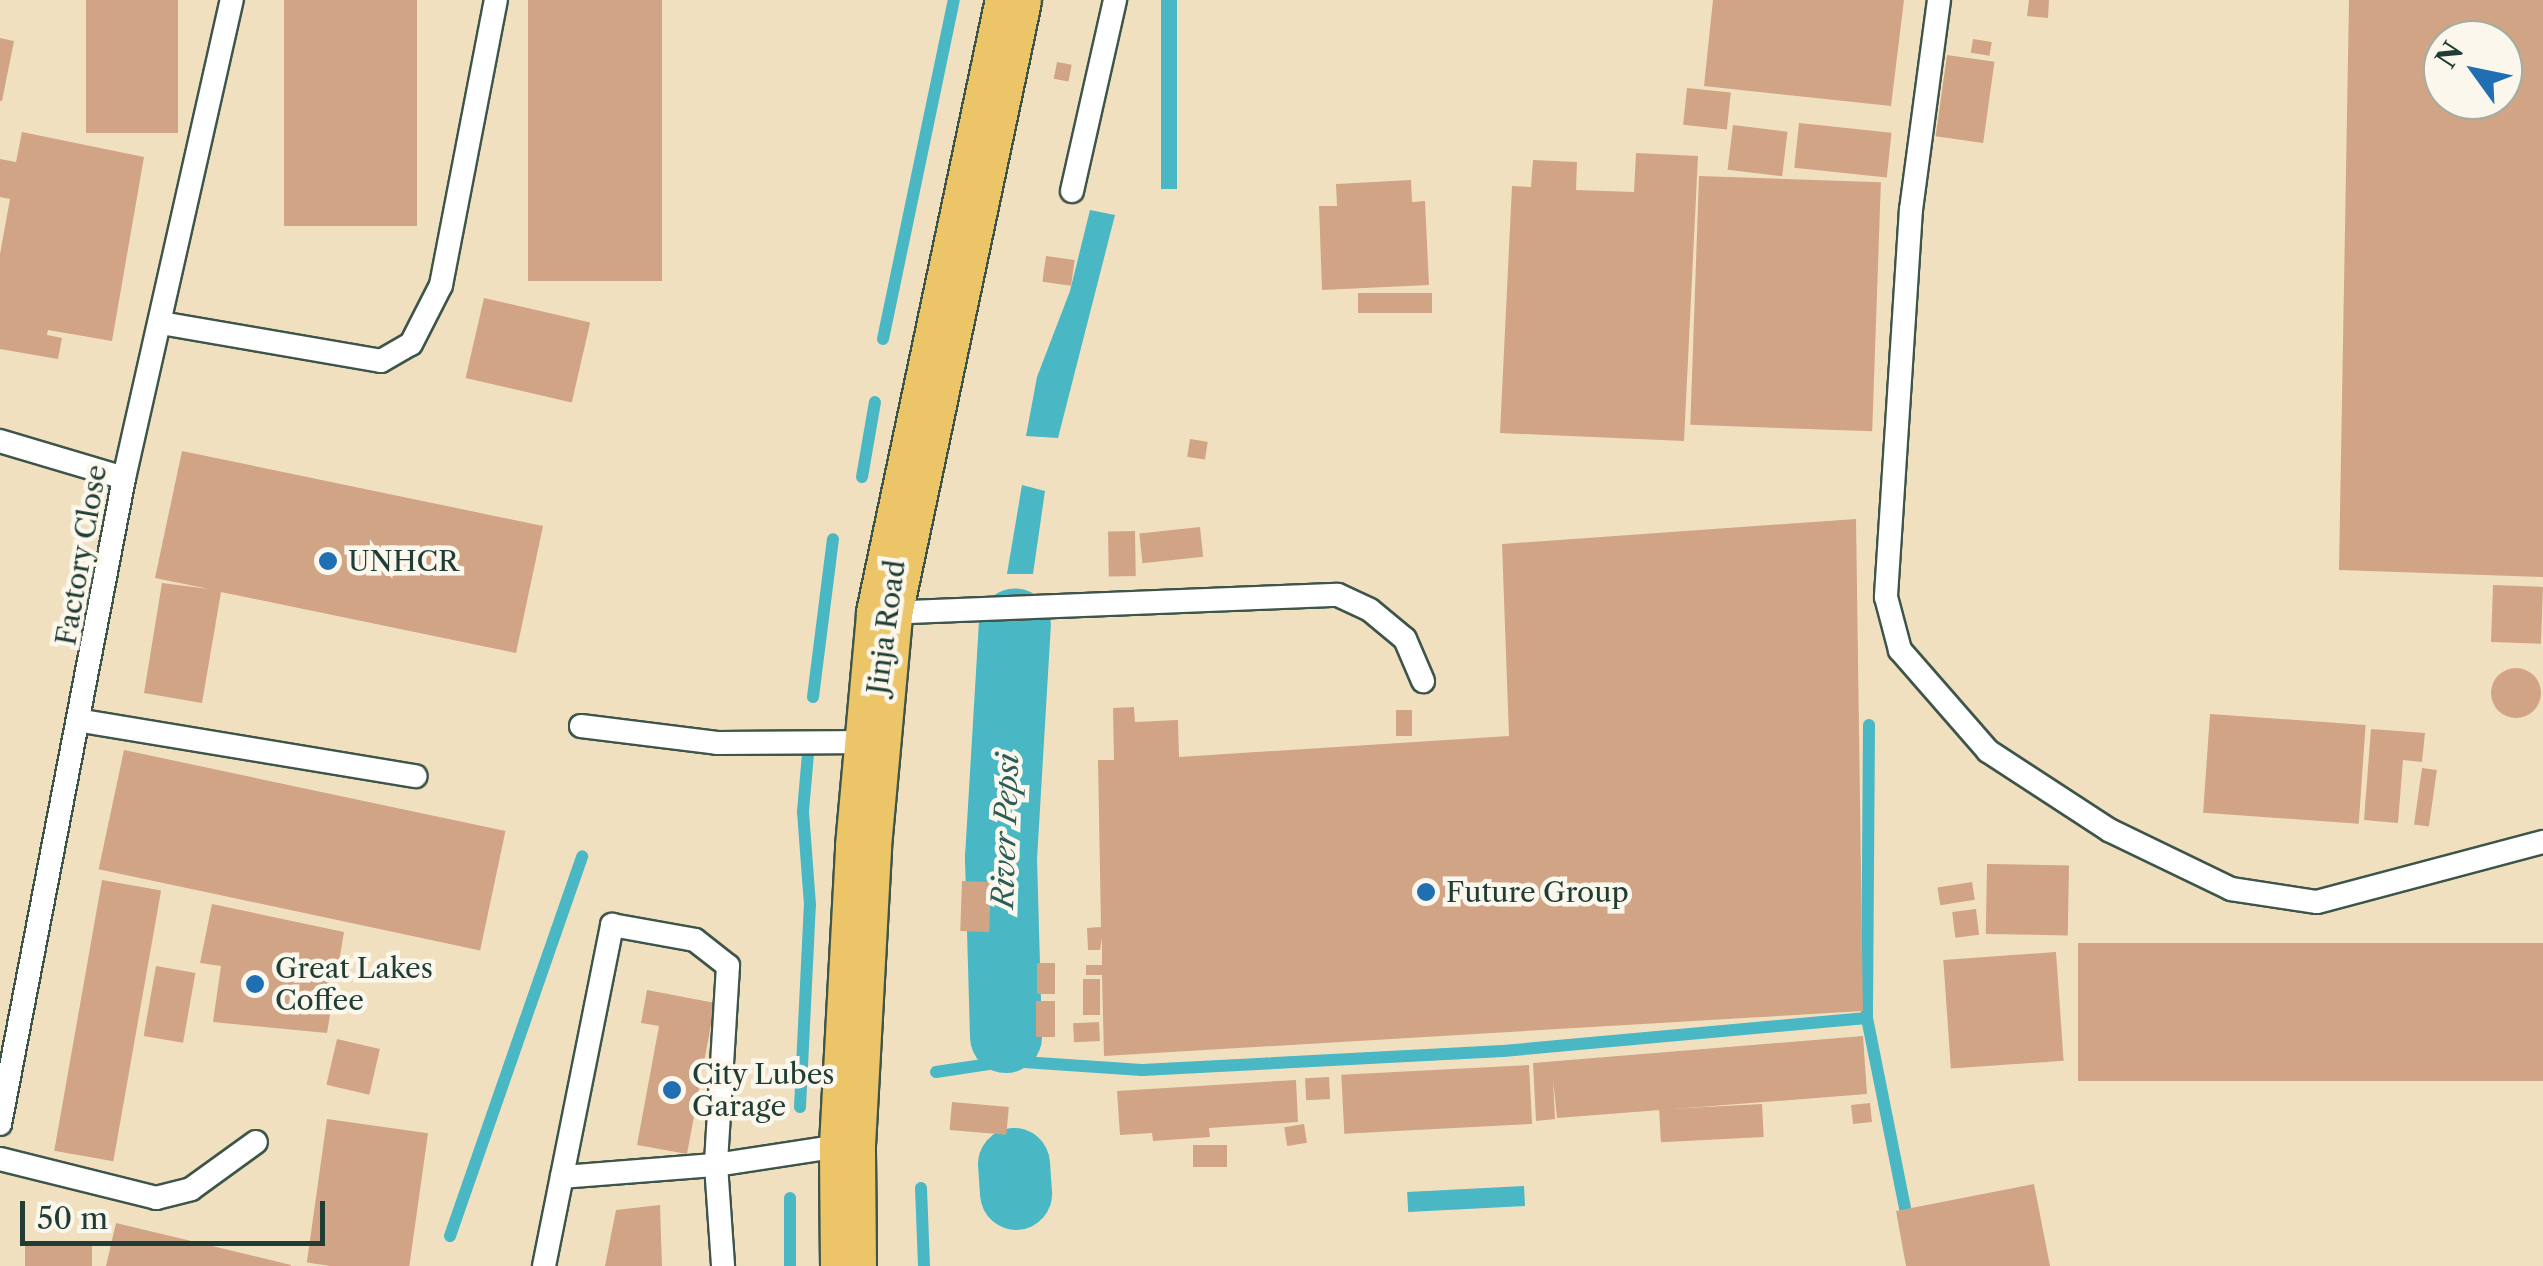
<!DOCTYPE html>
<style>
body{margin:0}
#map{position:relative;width:2543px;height:1266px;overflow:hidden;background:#f0e0c0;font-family:"Libre Caslon Text",serif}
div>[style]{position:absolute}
.water>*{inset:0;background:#49b7c4;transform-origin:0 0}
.stream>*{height:12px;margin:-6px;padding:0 6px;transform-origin:6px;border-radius:6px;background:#49b7c4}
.river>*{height:72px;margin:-36px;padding:0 36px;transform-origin:36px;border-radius:36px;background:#49b7c4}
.building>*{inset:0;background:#d1a485;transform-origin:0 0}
.round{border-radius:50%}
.roads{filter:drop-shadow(2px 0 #3e5549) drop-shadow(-2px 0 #3e5549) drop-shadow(0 2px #3e5549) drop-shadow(0 -2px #3e5549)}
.lane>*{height:22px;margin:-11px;padding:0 11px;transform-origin:11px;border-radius:11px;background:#fff}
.highway>*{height:55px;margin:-27.5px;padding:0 27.5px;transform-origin:27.5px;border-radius:27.5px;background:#edc569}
.dots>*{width:28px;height:28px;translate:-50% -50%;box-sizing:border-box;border:5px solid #fbf7ec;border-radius:50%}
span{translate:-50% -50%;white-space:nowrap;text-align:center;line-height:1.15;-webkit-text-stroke:9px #fbf7ec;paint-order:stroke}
.street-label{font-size:28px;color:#1f3d34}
.poi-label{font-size:28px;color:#1f3d34}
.left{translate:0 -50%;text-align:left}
.water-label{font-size:30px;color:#2a5c58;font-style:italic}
.north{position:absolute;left:2423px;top:20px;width:100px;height:100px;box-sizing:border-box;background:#fbf7ec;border:2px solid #a3ada2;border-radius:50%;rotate:303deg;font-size:28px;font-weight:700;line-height:40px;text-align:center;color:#1f3d34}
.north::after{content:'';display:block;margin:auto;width:35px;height:45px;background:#1f6fb2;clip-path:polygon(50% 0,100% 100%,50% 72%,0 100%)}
.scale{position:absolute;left:20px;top:1201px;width:305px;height:45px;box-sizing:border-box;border:5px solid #1f3d34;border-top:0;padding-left:12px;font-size:30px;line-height:35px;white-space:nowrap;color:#1f3d34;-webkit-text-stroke:8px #fbf7ec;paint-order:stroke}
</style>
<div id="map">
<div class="water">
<div style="left:1161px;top:0;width:16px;height:189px"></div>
<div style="clip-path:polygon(1090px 210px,1115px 215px,1058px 438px,1026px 436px,1037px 377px,1070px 291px)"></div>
<div style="clip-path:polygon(1022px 485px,1045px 491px,1033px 574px,1007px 574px)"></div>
<div style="clip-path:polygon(1015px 624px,1025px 628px,1024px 829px,993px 829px,1001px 625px)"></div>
<div style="left:993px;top:867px;width:21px;height:169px;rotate:3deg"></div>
<div style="left:1524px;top:1186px;width:20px;height:117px;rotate:87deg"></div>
</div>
<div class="stream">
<div style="left:883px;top:339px;width:346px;rotate:-78.2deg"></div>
<div style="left:862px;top:477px;width:76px;rotate:-80.2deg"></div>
<div style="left:813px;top:697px;width:159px;rotate:-82.8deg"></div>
<div style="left:1869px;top:725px;width:293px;rotate:90.4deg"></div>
<div style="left:1867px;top:1018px;width:209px;rotate:78.7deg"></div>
<div style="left:936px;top:1072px;width:75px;rotate:-8.5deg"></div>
<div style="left:1010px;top:1061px;width:132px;rotate:3.9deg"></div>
<div style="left:1142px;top:1070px;width:361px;rotate:-3deg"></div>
<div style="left:1503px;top:1051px;width:365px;rotate:-5.2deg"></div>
<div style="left:800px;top:1107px;width:202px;rotate:-87.2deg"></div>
<div style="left:810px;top:905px;width:94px;rotate:-94.3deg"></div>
<div style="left:803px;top:811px;width:68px;rotate:-85deg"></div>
<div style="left:921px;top:1188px;width:78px;rotate:87.8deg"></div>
<div style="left:790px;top:1198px;width:68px;rotate:90deg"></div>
<div style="left:450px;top:1236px;width:402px;rotate:-70.8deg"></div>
</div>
<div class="river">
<div style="left:1006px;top:1037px;width:179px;rotate:-91.6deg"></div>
<div style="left:1001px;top:858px;width:234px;rotate:-86.6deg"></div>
<div style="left:1014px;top:1164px;width:30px;rotate:86deg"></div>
</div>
<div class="building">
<div style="left:86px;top:0;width:92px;height:133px"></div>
<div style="left:284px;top:0;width:133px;height:226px"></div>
<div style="left:528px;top:0;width:134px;height:281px"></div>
<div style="clip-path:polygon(1713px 0,1904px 0,1891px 106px,1704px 86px)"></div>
<div style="clip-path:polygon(2029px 0,2049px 0,2048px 18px,2027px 16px)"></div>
<div style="clip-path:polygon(evenodd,2349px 0,2543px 0,2543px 577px,2339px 570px,2349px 0,2443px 40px,2503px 40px,2503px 100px,2443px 100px,2443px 40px)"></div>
<div style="clip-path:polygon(0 38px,14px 41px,2px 101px,0 101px)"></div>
<div style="left:1973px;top:39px;width:19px;height:14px;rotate:9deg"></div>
<div style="left:1947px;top:55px;width:48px;height:82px;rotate:8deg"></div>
<div style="left:1057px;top:62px;width:15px;height:17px;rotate:11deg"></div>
<div style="left:1687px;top:88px;width:44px;height:37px;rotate:6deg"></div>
<div style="left:1799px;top:123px;width:93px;height:45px;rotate:6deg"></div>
<div style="left:1733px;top:125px;width:55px;height:45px;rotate:7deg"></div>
<div style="clip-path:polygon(22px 132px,144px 157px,112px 341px,48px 330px,47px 335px,62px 338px,58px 359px,0 349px,0 254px,10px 199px,0 197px,0 159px,16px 162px)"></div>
<div style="clip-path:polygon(1636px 153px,1698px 156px,1684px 441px,1500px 433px,1512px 186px,1531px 187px,1533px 160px,1577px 162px,1576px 190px,1634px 192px)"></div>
<div style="left:1699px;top:176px;width:182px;height:249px;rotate:2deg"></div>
<div style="clip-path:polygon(1411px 180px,1412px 202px,1425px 201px,1429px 285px,1322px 290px,1319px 206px,1337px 206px,1336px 184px)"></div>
<div style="left:1046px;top:256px;width:29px;height:26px;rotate:8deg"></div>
<div style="left:1432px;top:293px;width:20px;height:74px;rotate:90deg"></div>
<div style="left:484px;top:298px;width:109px;height:82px;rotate:13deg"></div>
<div style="left:1190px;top:439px;width:18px;height:18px;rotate:9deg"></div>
<div style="clip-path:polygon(182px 451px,543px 526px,516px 653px,221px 592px,202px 703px,144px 693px,162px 583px,209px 589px,155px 578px)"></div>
<div style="clip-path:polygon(1856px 519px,1863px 1011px,1104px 1056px,1102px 975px,1086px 975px,1086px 965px,1102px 965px,1102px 938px,1100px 950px,1088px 950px,1087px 928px,1101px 927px,1098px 760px,1114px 760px,1113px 708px,1134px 707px,1135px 722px,1178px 720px,1179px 757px,1509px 736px,1502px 544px)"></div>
<div style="left:1200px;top:527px;width:30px;height:61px;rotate:84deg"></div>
<div style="left:1135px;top:531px;width:45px;height:27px;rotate:89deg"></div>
<div style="left:2493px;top:585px;width:50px;height:57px;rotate:2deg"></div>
<div class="round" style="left:2491px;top:668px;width:50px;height:50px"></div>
<div style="left:1412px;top:710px;width:26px;height:16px;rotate:90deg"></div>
<div style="left:2210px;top:714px;width:156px;height:99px;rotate:4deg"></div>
<div style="clip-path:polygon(2371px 729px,2425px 733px,2422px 762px,2403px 760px,2398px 823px,2364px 820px)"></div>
<div style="left:124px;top:750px;width:390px;height:122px;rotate:12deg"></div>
<div style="left:2422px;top:768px;width:15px;height:57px;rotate:8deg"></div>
<div style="left:1987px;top:864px;width:82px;height:70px;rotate:1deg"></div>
<div style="left:102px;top:880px;width:60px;height:275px;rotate:10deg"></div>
<div style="left:962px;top:881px;width:29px;height:50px;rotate:2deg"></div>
<div style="left:1972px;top:882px;width:18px;height:35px;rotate:81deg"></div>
<div style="clip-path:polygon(212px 904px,344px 932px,327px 1033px,213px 1022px,221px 966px,200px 963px)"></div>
<div style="left:1976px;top:909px;width:26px;height:24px;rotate:83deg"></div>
<div style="left:2543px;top:943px;width:138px;height:465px;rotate:90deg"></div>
<div style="left:2056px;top:952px;width:109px;height:113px;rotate:86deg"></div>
<div style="left:1037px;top:963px;width:18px;height:31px"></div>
<div style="left:156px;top:966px;width:40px;height:71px;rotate:10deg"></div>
<div style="left:1100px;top:979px;width:36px;height:17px;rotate:90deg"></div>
<div style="clip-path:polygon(647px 990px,715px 1003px,687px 1154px,637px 1145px,659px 1026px,641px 1023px)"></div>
<div style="left:1055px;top:1001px;width:36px;height:19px;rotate:90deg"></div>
<div style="left:1099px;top:1022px;width:19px;height:26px;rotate:87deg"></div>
<div style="clip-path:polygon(1863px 1036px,1867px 1094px,1557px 1118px,1553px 1080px,1555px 1119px,1536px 1121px,1533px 1063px)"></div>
<div style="left:337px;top:1039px;width:44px;height:47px;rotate:13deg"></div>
<div style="left:1529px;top:1065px;width:59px;height:188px;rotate:87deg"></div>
<div style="left:1329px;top:1077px;width:22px;height:24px;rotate:87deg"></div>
<div style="clip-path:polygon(1296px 1080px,1298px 1122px,1209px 1128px,1210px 1137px,1153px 1141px,1152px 1133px,1120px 1135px,1117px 1091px)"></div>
<div style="left:952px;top:1102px;width:57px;height:28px;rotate:5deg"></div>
<div style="left:1870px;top:1103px;width:19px;height:19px;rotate:84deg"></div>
<div style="left:1762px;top:1104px;width:33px;height:103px;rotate:87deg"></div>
<div style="left:327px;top:1119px;width:102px;height:145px;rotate:8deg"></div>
<div style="left:1304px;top:1124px;width:19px;height:20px;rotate:81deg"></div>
<div style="left:1227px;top:1145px;width:22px;height:34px;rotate:90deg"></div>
<div style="clip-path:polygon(2034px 1184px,2050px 1266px,1906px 1266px,1896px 1211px)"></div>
<div style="clip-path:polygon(660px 1205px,662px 1266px,605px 1266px,616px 1210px)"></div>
<div style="clip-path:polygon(116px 1223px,291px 1265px,291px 1266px,106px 1266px)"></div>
<div style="left:92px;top:1243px;width:23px;height:67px;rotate:90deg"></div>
</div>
<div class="roads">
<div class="lane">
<div style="left:1939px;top:0;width:211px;rotate:97.6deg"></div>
<div style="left:1911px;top:209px;width:389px;rotate:93.7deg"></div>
<div style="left:1886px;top:597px;width:55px;rotate:75.2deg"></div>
<div style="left:1900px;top:650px;width:134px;rotate:48.9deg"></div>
<div style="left:1988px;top:751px;width:145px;rotate:33.1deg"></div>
<div style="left:2109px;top:830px;width:136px;rotate:25.8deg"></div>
<div style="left:2231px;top:889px;width:87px;rotate:8.6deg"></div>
<div style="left:2317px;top:902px;width:234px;rotate:-14.9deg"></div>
<div style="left:1072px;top:191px;width:196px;rotate:-77.3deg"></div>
<div style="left:161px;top:323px;width:223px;rotate:9.8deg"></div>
<div style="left:381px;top:361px;width:34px;rotate:-30deg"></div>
<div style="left:411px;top:344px;width:66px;rotate:-63deg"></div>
<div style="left:441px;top:285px;width:290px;rotate:-79.1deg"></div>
<div style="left:0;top:441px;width:129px;rotate:16.6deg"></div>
<div style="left:884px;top:613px;width:454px;rotate:-2.3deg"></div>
<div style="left:1338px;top:595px;width:35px;rotate:25deg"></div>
<div style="left:1370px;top:610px;width:45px;rotate:39.6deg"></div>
<div style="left:1405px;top:639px;width:46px;rotate:66.8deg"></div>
<div style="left:82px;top:721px;width:338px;rotate:9.4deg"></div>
<div style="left:581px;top:726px;width:137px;rotate:7.1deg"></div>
<div style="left:717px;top:743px;width:155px;rotate:-0.4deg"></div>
<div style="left:0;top:1124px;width:658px;rotate:-79.13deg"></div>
<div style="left:124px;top:478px;width:490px;rotate:-77.3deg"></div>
<div style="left:0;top:1159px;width:161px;rotate:14deg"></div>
<div style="left:156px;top:1198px;width:36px;rotate:-14deg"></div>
<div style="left:191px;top:1189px;width:80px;rotate:-35.9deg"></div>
<div style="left:562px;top:1177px;width:154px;rotate:-4.5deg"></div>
<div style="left:716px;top:1165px;width:101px;rotate:86deg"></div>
<div style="left:544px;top:1266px;width:348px;rotate:-78.7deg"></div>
<div style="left:612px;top:925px;width:84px;rotate:10.2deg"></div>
<div style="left:695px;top:940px;width:42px;rotate:38.2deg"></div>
<div style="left:728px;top:966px;width:199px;rotate:93.5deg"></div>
<div style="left:716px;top:1165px;width:133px;rotate:-8.7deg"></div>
</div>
<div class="highway">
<div style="left:848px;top:1266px;width:121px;rotate:-90.5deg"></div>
<div style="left:847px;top:1145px;width:299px;rotate:-86.9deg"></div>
<div style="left:863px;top:846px;width:234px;rotate:-84.8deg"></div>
<div style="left:884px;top:613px;width:626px;rotate:-78.12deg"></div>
</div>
</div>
<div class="dots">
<div style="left:328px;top:561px;background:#1f6fb2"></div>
<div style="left:1426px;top:892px;background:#1f6fb2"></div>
<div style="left:255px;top:984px;background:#1f6fb2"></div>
<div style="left:672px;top:1090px;background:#1f6fb2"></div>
</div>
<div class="street-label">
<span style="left:81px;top:555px;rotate:-80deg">Factory Close</span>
<span style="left:886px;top:627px;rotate:-82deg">Jinja Road</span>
</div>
<div class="poi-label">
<span class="left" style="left:348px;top:561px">UNHCR</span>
<span class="left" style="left:1446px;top:892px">Future Group</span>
<span class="left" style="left:275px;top:984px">Great Lakes<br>Coffee</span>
<span class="left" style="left:692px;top:1090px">City Lubes<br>Garage</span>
</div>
<div class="water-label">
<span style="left:1006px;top:831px;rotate:-88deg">River Pepsi</span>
</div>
<div class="north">N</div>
<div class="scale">50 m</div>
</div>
